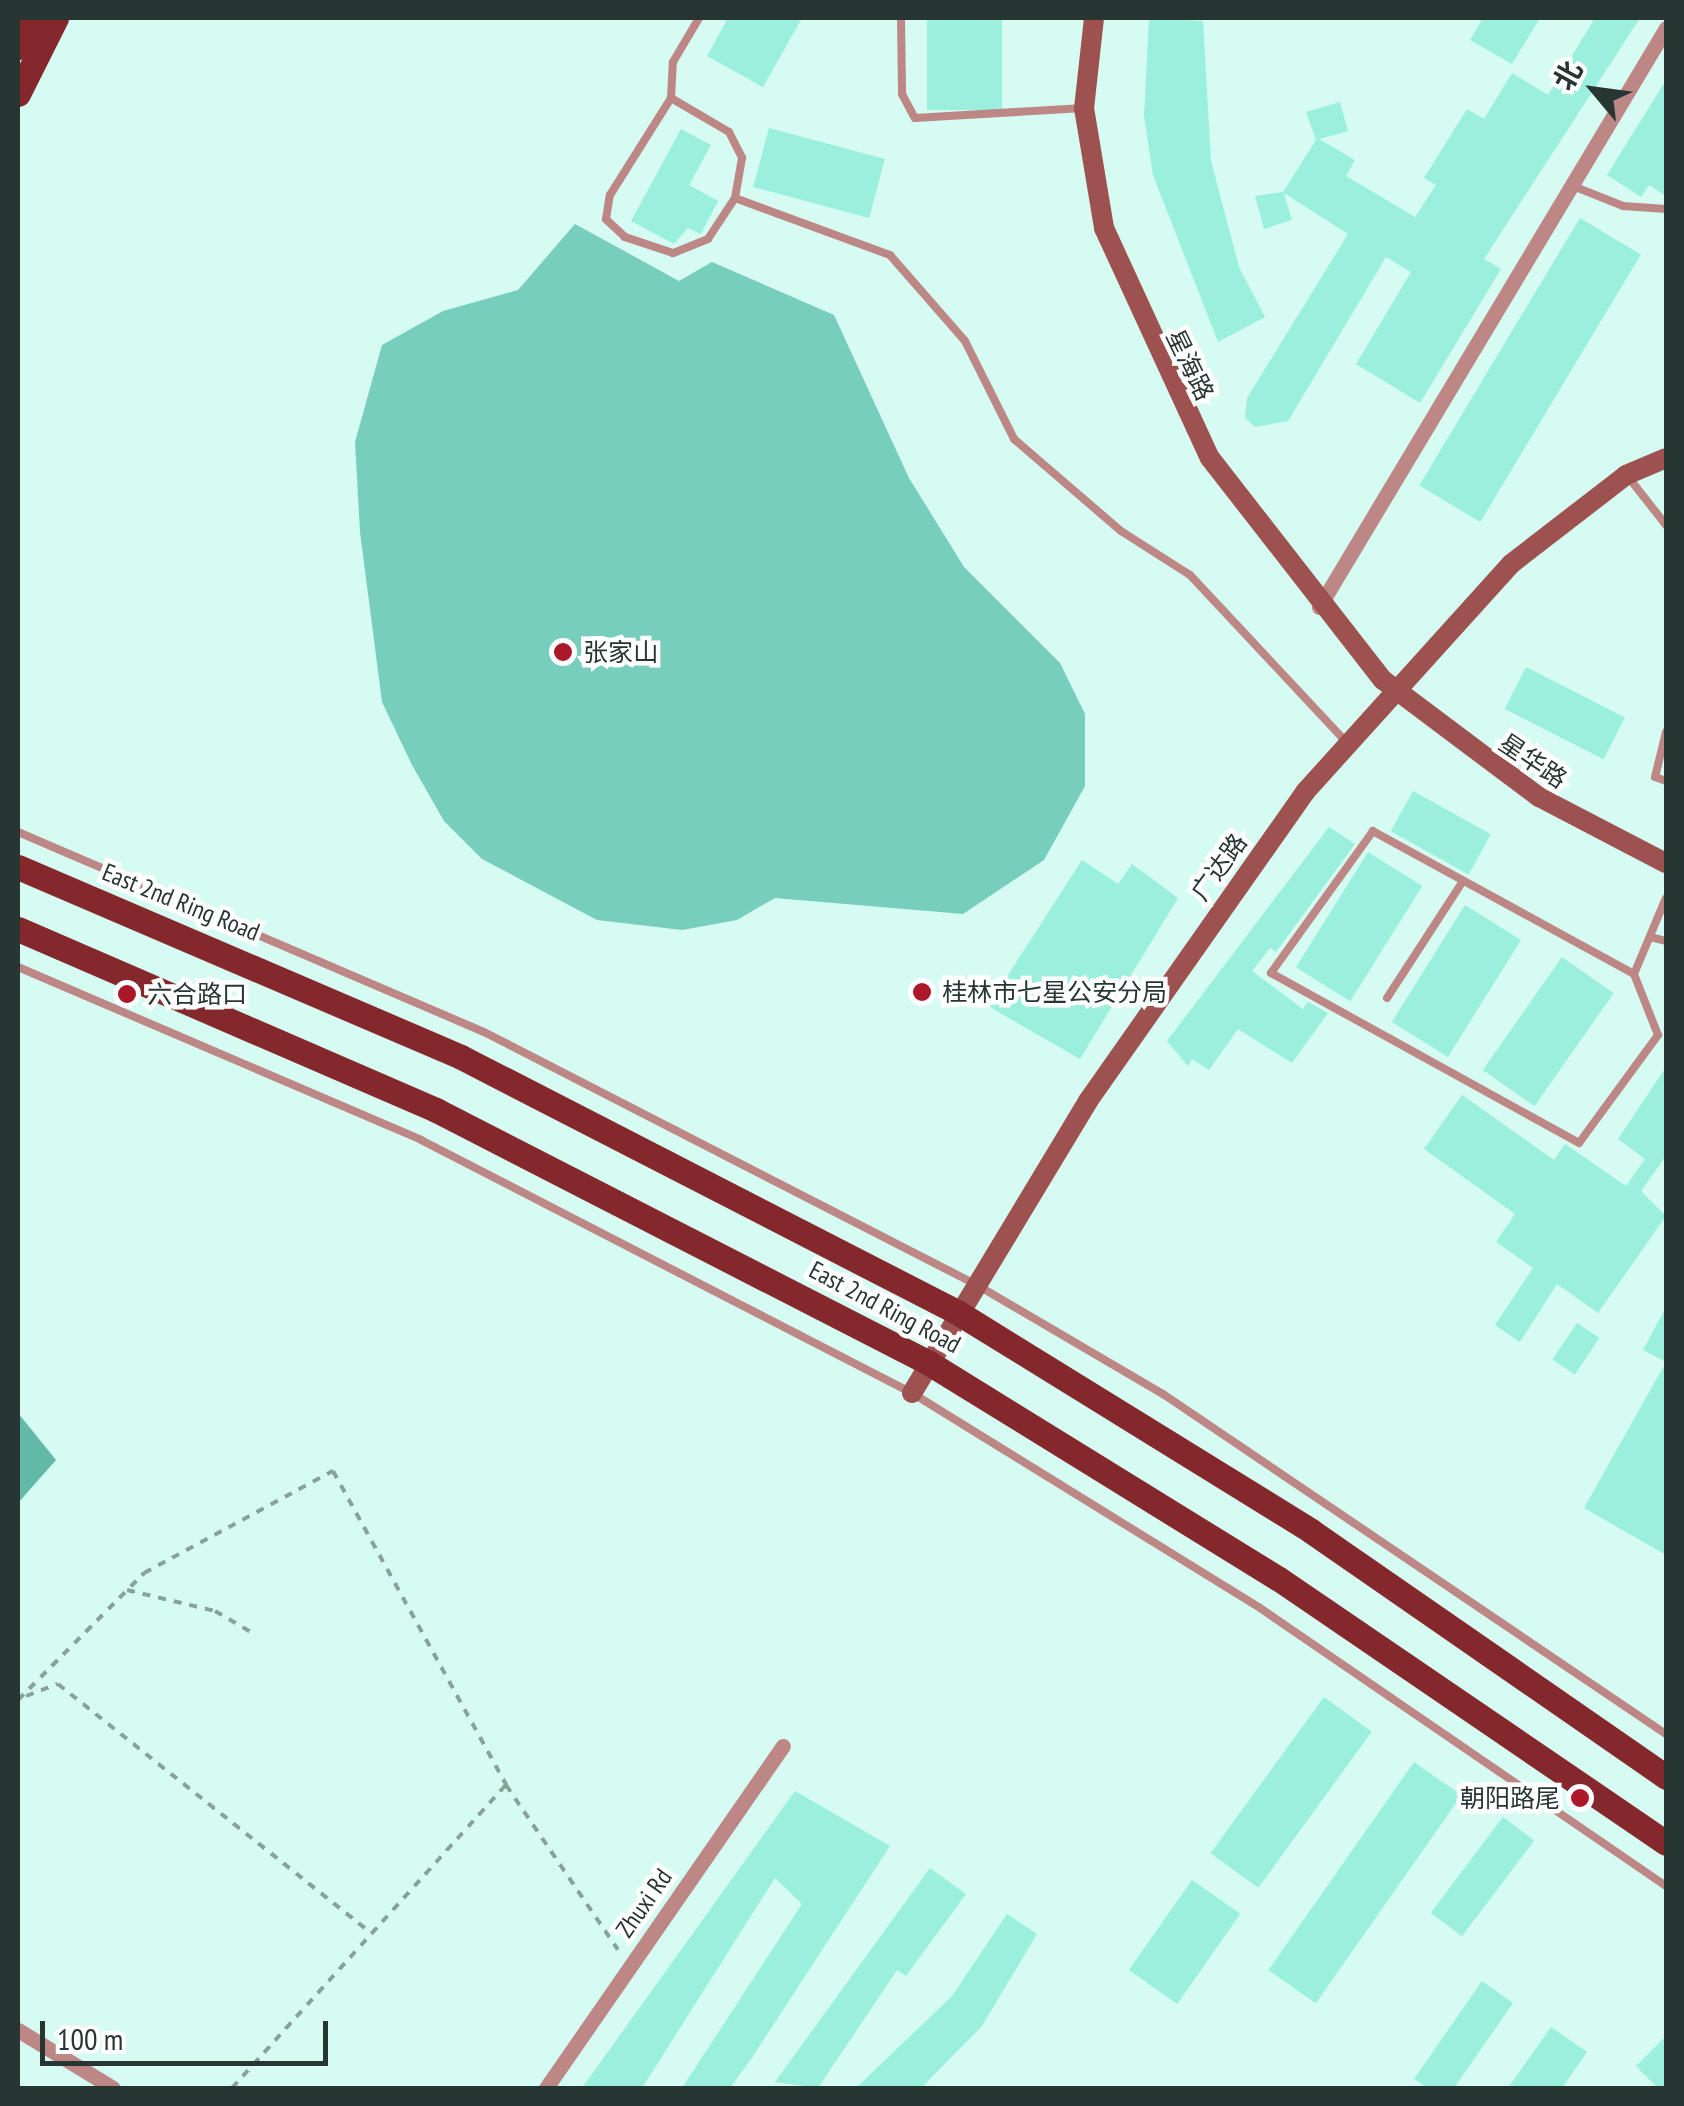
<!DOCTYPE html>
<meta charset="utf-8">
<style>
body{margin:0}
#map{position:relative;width:1684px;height:2106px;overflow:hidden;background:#d6fbf2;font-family:"PT Sans Narrow","Noto Sans SC",sans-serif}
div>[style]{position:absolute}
.forest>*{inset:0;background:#78cebc}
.water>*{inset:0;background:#62b9a7}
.building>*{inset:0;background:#9af0dd;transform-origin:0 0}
.path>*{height:4px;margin-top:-2px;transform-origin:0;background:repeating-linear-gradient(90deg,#87a29b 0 8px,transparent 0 16px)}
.lane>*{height:8px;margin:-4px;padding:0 4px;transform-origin:4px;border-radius:4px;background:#bc8784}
.street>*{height:15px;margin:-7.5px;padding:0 7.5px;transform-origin:7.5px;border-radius:7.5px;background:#bc8784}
.secondary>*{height:20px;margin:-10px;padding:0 10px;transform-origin:10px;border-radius:10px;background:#9d5250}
.primary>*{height:25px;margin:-12.5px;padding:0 12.5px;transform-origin:12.5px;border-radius:12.5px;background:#84282c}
.dots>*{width:28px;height:28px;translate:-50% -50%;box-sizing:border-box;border:5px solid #fff;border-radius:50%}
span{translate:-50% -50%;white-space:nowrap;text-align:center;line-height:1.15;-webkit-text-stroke:9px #fff;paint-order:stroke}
.street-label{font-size:25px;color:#283633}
.poi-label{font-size:25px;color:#283633}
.left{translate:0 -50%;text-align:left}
.right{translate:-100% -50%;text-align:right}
.frame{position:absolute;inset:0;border:20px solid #283633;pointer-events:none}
.north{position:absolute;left:1544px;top:40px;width:100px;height:100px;-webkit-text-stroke:8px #fff;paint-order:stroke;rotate:299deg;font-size:28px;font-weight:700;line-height:40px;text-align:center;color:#283633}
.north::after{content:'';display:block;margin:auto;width:35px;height:45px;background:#283633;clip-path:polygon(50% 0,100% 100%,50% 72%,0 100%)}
.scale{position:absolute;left:40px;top:2021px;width:288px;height:45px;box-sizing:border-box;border:5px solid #283633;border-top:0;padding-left:12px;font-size:30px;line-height:35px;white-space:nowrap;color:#283633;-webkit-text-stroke:8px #fff;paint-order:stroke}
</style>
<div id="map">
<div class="forest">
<div style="clip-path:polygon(575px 224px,679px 281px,712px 262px,834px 315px,909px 478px,964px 567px,1060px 663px,1085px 714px,1085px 786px,1044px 860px,963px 914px,775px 898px,737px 920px,682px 930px,597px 920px,482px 859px,444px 821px,412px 765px,382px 702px,360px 532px,355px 442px,382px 345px,443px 311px,518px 290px)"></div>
</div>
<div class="water">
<div style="clip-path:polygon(18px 1413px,56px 1460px,18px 1503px)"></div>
</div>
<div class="building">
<div style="clip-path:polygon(728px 18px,802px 18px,763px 87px,707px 56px)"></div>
<div style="left:927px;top:18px;width:75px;height:92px"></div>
<div style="clip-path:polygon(1149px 18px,1203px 21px,1211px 161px,1239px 267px,1265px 317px,1218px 342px,1153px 175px,1144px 116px)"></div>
<div style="clip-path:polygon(1483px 18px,1540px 18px,1512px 64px,1470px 40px)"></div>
<div style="clip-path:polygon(1595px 18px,1640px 18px,1484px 259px,1501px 269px,1420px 403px,1356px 364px,1411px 272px,1386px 257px,1288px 421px,1255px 427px,1245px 418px,1247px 398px,1348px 234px,1284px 193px,1292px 220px,1264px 229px,1255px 196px,1283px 192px,1316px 140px,1306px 112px,1340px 102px,1348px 131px,1319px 139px,1355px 160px,1346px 176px,1415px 217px,1436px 185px,1424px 178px,1467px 109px,1484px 119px,1512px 73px,1548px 95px)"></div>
<div style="clip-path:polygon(1666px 80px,1666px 196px,1649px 185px,1641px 197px,1607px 175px)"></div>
<div style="left:769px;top:128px;width:120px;height:61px;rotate:15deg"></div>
<div style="clip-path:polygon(681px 129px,711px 145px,689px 185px,718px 201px,701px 234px,688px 228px,674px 244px,631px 221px)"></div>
<div style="left:1580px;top:218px;width:71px;height:312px;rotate:31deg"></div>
<div style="left:1526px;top:667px;width:111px;height:47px;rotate:27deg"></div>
<div style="left:1413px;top:791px;width:89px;height:46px;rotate:29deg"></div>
<div style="clip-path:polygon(1329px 827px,1355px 844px,1276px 952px,1270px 948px,1252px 971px,1303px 1009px,1308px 1002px,1328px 1013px,1292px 1063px,1238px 1029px,1209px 1070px,1192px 1059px,1188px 1066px,1167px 1041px)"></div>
<div style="left:1368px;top:852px;width:64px;height:136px;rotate:32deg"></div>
<div style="clip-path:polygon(1082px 860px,1118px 884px,1132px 864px,1178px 898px,1080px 1059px,988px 1006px)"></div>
<div style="left:1465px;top:905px;width:66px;height:138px;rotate:32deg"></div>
<div style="left:1562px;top:957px;width:63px;height:138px;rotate:35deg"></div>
<div style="clip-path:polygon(1666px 1067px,1666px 1156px,1641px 1191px,1666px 1216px,1598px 1313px,1557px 1284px,1520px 1342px,1495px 1325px,1533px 1268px,1496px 1242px,1515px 1214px,1424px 1149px,1462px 1095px,1554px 1160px,1565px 1144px,1626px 1186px,1645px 1159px,1618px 1139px)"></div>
<div style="clip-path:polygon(1666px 1307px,1666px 1555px,1584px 1508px,1666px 1362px,1643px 1350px)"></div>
<div style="left:1577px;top:1323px;width:27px;height:44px;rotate:34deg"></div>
<div style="left:1324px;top:1697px;width:59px;height:193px;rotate:36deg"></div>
<div style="left:1414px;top:1762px;width:58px;height:254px;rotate:35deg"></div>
<div style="clip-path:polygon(795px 1791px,890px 1846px,751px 2059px,730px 2088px,682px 2088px,802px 1904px,775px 1878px,642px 2088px,582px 2088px)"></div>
<div style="left:1503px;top:1817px;width:39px;height:120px;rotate:37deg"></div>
<div style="clip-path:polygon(930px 1868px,966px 1894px,906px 1976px,897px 1970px,818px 2088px,775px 2082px)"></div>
<div style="left:1192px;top:1880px;width:59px;height:110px;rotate:35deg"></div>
<div style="clip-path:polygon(1007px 1914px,1037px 1934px,982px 2026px,921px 2088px,856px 2088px,952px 1996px)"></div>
<div style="clip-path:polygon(1482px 1981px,1513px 2003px,1454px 2088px,1428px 2088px,1414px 2079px)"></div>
<div style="clip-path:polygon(1551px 2027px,1587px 2052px,1562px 2088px,1508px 2088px)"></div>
<div style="clip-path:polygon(1666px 2036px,1666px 2088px,1658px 2088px,1636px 2066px)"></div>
</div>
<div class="path">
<div style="left:127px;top:1590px;width:90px;rotate:13.4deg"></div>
<div style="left:215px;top:1611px;width:42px;rotate:30.3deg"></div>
<div style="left:26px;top:1696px;width:34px;rotate:-21deg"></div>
<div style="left:58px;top:1684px;width:395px;rotate:38.5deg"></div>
<div style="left:18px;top:1700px;width:179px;rotate:-45.2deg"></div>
<div style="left:144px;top:1573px;width:215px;rotate:-28.4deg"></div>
<div style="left:333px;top:1471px;width:359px;rotate:61.1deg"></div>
<div style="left:506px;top:1785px;width:199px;rotate:55.8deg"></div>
<div style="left:232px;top:2088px;width:409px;rotate:-47.9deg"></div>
</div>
<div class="lane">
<div style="left:901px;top:18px;width:76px;rotate:89.2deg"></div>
<div style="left:902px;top:94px;width:27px;rotate:62deg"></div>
<div style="left:915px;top:118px;width:169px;rotate:-3.4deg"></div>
<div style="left:671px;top:98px;width:36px;rotate:-87deg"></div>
<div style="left:673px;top:62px;width:51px;rotate:-59.4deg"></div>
<div style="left:1573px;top:186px;width:54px;rotate:21.8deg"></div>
<div style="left:1623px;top:206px;width:43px;rotate:4deg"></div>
<div style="left:735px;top:198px;width:49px;rotate:123.4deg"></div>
<div style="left:708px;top:239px;width:38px;rotate:158deg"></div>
<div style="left:673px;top:253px;width:51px;rotate:-161.6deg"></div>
<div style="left:625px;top:237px;width:26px;rotate:-137deg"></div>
<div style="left:606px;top:219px;width:24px;rotate:-81deg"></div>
<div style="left:610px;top:195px;width:115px;rotate:-57.8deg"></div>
<div style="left:671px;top:98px;width:67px;rotate:30.4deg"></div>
<div style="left:729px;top:132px;width:29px;rotate:63deg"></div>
<div style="left:742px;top:158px;width:41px;rotate:99.9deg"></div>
<div style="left:735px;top:198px;width:165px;rotate:20.2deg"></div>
<div style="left:890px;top:255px;width:114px;rotate:48.9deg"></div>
<div style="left:965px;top:341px;width:110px;rotate:63.4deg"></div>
<div style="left:1014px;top:439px;width:141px;rotate:40.7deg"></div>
<div style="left:1121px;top:531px;width:82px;rotate:32.5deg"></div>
<div style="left:1190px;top:575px;width:230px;rotate:46.9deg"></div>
<div style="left:1629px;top:478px;width:60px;rotate:51.8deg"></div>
<div style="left:1666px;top:732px;width:46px;rotate:103.7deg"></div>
<div style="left:1655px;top:777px;width:12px;rotate:20deg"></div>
<div style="left:18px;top:832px;width:507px;rotate:23.23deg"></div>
<div style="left:484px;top:1032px;width:554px;rotate:27.17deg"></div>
<div style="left:977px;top:1285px;width:216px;rotate:30.4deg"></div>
<div style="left:1163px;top:1394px;width:607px;rotate:34.06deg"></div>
<div style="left:1650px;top:937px;width:16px;rotate:14deg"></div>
<div style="left:18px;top:967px;width:439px;rotate:23.2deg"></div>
<div style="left:421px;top:1140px;width:552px;rotate:27.26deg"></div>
<div style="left:912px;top:1393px;width:409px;rotate:31.7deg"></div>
<div style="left:1260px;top:1608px;width:492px;rotate:34.4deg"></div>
<div style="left:1634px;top:974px;width:298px;rotate:-151.3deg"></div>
<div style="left:1373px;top:831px;width:175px;rotate:125.7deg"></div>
<div style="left:1271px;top:973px;width:352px;rotate:28.9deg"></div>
<div style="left:1579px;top:1143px;width:134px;rotate:-53.8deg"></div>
<div style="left:1658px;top:1035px;width:66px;rotate:-111.5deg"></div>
<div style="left:1634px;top:974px;width:82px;rotate:-67.2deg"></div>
<div style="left:1387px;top:998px;width:140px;rotate:-57deg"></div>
</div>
<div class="street">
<div style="left:1319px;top:607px;width:675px;rotate:-59.07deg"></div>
<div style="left:18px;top:2030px;width:111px;rotate:31.4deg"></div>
<div style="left:546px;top:2088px;width:416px;rotate:-55.3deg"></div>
</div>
<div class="secondary">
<div style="left:1094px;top:18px;width:91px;rotate:96.3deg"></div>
<div style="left:1084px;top:108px;width:122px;rotate:80.5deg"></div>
<div style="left:1104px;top:228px;width:253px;rotate:65.3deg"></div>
<div style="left:1210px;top:458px;width:281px;rotate:52.1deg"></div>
<div style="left:1383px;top:680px;width:195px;rotate:36.9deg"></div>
<div style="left:1539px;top:797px;width:143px;rotate:27.5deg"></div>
<div style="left:912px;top:1393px;width:341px;rotate:-58.9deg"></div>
<div style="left:1088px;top:1101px;width:378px;rotate:-54.9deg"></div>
<div style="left:1305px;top:792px;width:307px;rotate:-47.9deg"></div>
<div style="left:1511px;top:564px;width:145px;rotate:-37.7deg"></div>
<div style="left:1626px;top:475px;width:43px;rotate:-23deg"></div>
</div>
<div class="primary">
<div style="left:18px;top:47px;width:33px;rotate:-63deg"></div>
<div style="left:18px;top:94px;width:85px;rotate:-63.4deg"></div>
<div style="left:18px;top:867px;width:482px;rotate:23.2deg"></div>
<div style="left:461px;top:1057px;width:558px;rotate:27.21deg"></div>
<div style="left:957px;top:1312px;width:416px;rotate:31.7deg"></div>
<div style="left:1311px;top:1531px;width:432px;rotate:34.7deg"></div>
<div style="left:18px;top:929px;width:456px;rotate:23.4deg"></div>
<div style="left:436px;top:1110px;width:554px;rotate:27.17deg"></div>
<div style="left:929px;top:1363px;width:411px;rotate:31.7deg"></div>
<div style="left:1279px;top:1579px;width:468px;rotate:34.3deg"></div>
</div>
<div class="dots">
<div style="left:563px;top:652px;background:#ac1729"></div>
<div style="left:922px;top:992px;background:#ac1729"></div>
<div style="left:127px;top:994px;background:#ac1729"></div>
<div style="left:1580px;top:1798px;background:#ac1729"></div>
</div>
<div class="street-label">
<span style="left:1190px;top:365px;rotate:64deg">星海路</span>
<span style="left:1533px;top:761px;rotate:34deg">星华路</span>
<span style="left:1219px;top:867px;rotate:-54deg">广达路</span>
<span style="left:181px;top:902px;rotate:22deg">East 2nd Ring Road</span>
<span style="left:885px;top:1307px;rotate:28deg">East 2nd Ring Road</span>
<span style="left:644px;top:1903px;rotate:-55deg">Zhuxi Rd</span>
</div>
<div class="poi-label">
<span class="left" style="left:583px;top:652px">张家山</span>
<span class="left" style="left:942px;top:992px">桂林市七星公安分局</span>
<span class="left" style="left:147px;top:994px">六合路口</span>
<span class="right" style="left:1560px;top:1798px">朝阳路尾</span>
</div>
<div class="frame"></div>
<div class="north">北</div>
<div class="scale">100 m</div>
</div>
